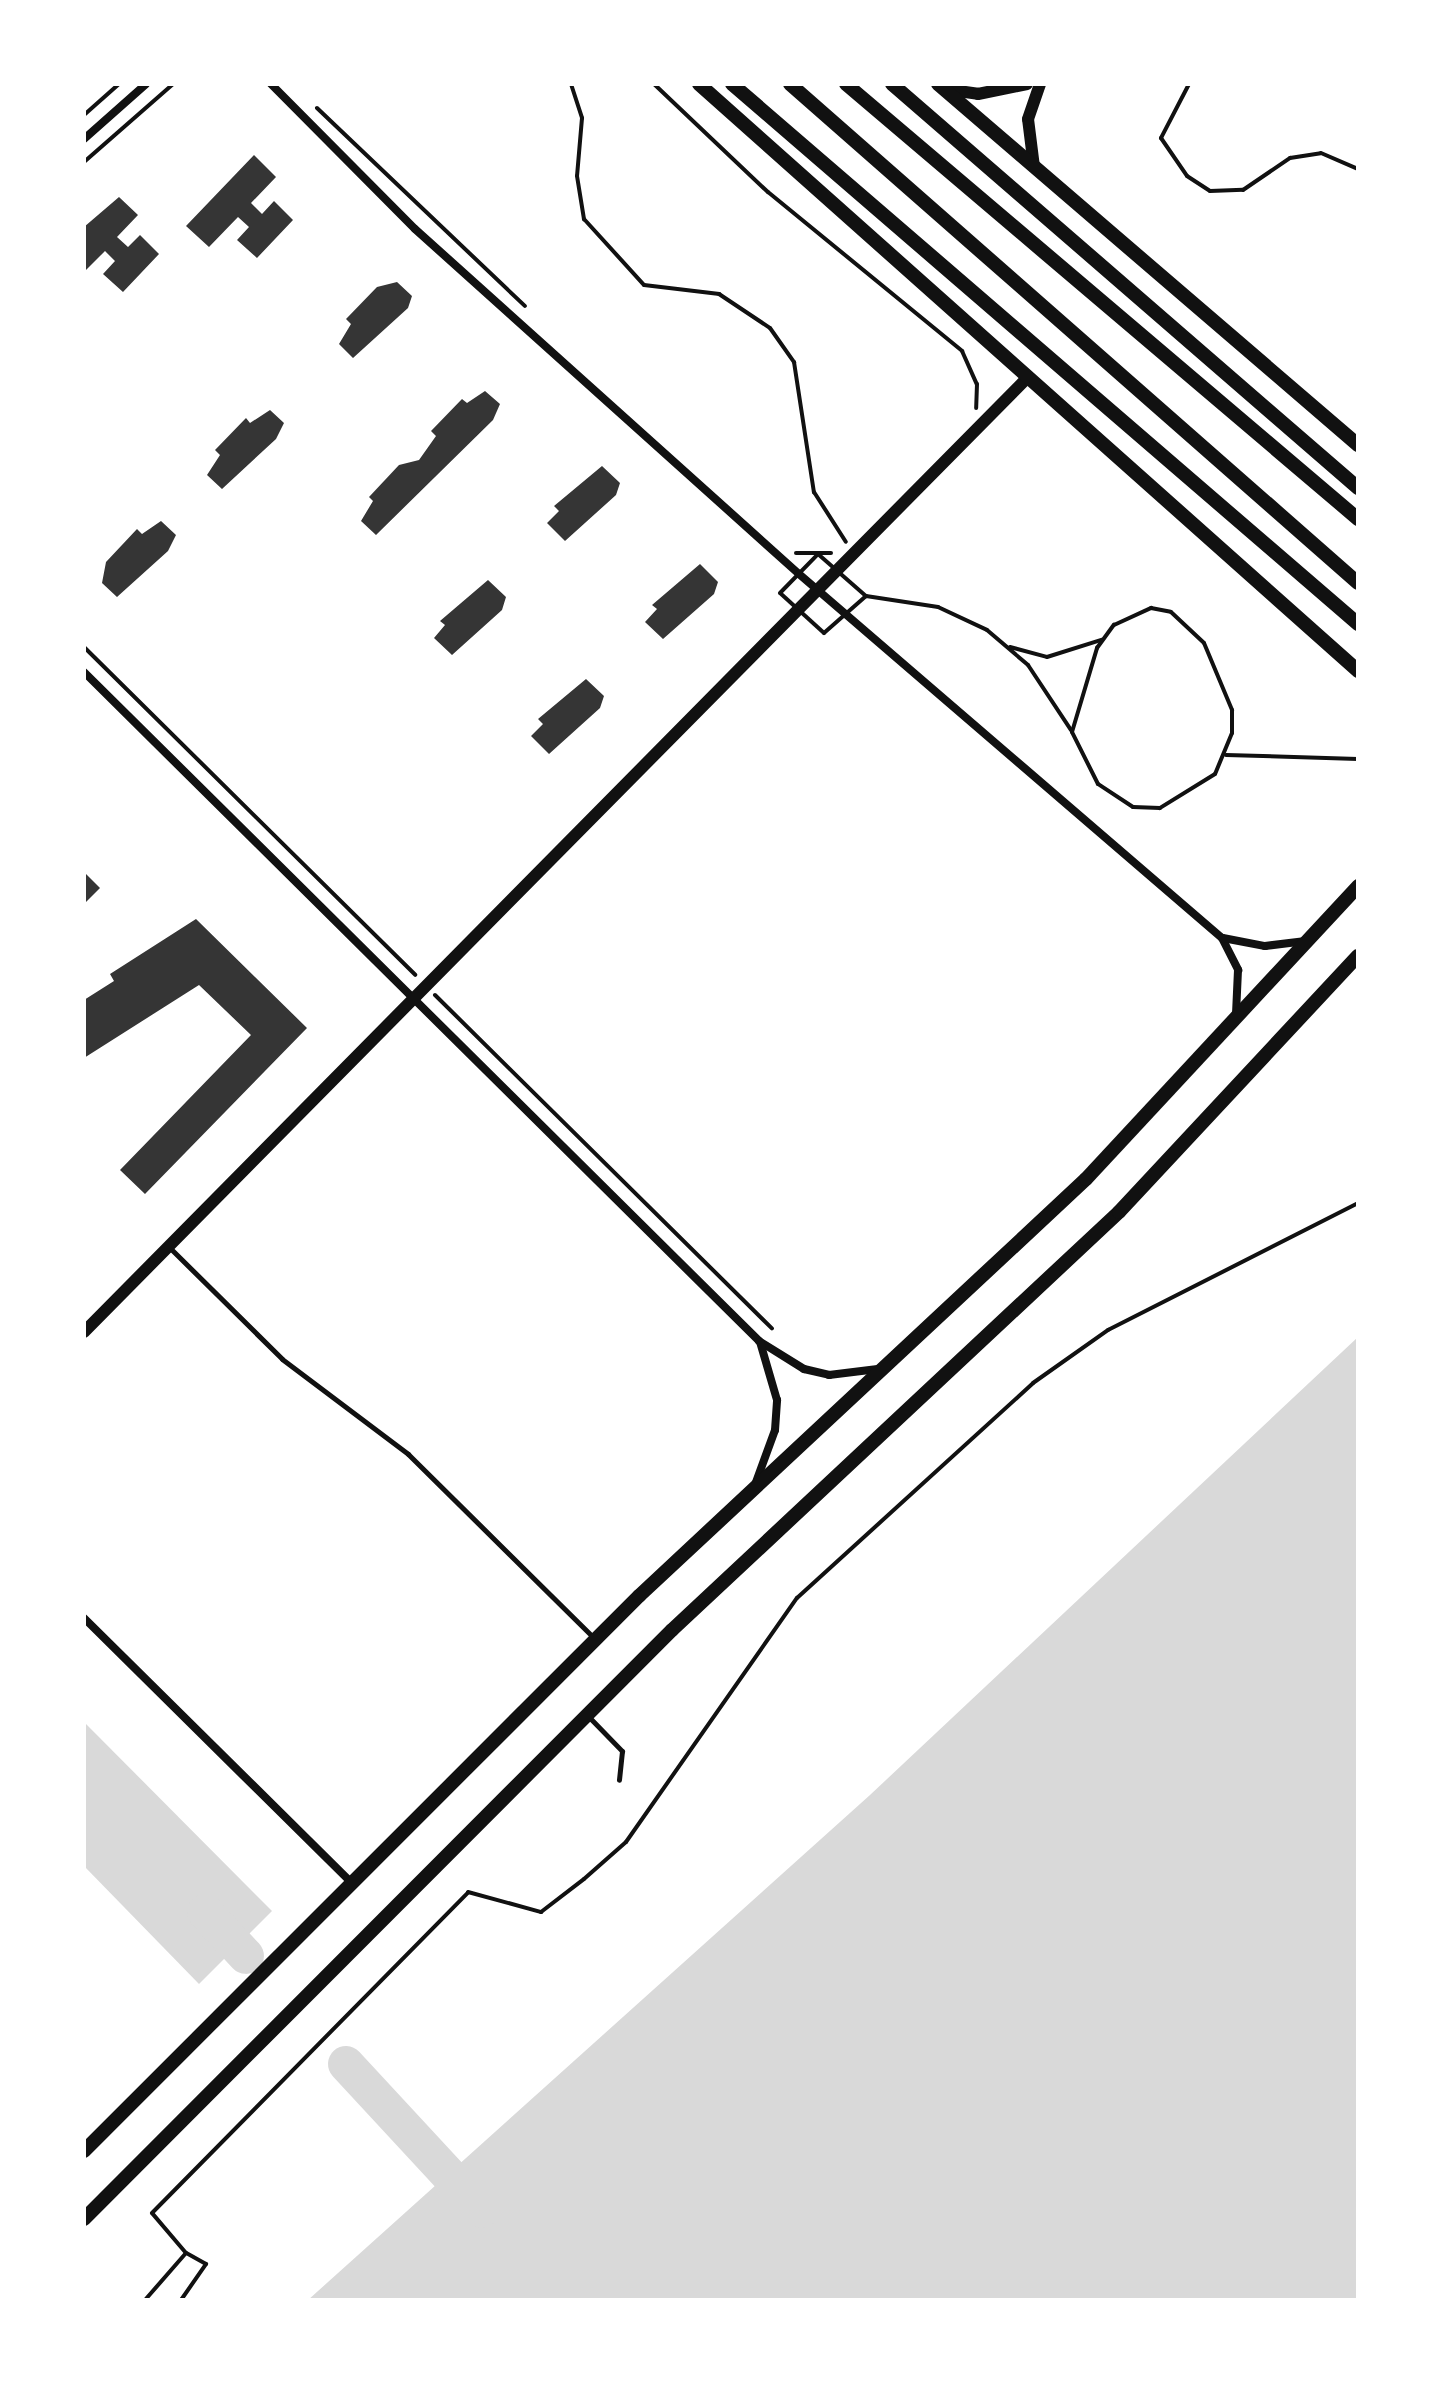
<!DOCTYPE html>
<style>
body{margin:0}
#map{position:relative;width:1442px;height:2384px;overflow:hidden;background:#fff;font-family:"Open Sans",sans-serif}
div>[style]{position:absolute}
.water>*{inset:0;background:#d9d9d9}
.river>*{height:36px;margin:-18px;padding:0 18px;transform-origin:18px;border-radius:18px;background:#d9d9d9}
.building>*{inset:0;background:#353535}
.path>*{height:4px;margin:-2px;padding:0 2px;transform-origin:2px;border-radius:2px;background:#111}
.service>*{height:5px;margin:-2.5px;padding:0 2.5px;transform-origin:2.5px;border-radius:2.5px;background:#111}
.minor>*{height:8px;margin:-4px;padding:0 4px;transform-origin:4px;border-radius:4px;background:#111}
.tertiary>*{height:12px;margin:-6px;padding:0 6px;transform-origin:6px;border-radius:6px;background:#111}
.secondary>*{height:14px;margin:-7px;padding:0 7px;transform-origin:7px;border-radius:7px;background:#111}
.primary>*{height:14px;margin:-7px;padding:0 7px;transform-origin:7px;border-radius:7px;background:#111}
span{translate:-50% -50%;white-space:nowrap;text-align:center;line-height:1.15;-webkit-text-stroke:6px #fff;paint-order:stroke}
.frame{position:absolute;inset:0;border:86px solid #fff;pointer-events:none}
</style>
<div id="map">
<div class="water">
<div style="clip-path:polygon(1358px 1337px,1358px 2300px,308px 2300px,870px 1795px)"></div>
<div style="clip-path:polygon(84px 1722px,272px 1911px,199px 1984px,84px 1866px)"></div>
</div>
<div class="river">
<div style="left:205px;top:1912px;width:60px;rotate:47deg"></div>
<div style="left:346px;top:2064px;width:199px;rotate:47.2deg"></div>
</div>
<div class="building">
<div style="clip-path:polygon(254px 155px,276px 177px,251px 203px,262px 214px,274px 201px,293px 220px,257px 258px,237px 240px,249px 227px,238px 217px,209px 247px,186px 226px)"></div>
<div style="clip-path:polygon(119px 197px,138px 215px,117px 237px,128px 247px,140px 235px,159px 254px,123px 292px,103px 274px,115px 261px,105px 251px,84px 272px,84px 227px)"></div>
<div style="clip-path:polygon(397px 282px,412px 296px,408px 308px,353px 358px,339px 344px,351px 324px,346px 319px,377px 287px)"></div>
<div style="clip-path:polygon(485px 391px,500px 404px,493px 420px,376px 535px,361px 521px,373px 501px,369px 497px,399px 465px,419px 460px,436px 436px,431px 431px,462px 399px,467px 403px)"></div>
<div style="clip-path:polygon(270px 410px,284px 423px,276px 439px,222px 489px,207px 475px,220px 455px,215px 450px,246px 418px,250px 423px)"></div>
<div style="clip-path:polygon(602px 466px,620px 483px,616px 495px,565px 541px,547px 523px,559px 511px,554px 506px)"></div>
<div style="clip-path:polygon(161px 521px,176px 535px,168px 551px,117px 597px,102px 583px,106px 562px,137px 529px,142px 534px)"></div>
<div style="clip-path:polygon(700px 564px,718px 582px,714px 594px,663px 639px,645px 622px,657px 609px,652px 605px)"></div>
<div style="clip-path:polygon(488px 580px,506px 597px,502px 610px,452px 655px,434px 638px,445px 625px,440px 621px)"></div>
<div style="clip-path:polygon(586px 679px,604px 696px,600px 708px,549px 754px,531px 736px,543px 724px,538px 719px)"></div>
<div style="clip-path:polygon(84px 872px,100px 888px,84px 904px)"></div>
<div style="clip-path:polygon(196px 919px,307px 1028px,145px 1194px,120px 1170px,251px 1035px,199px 985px,84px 1058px,84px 1000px,114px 981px,110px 974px)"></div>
</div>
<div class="path">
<div style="left:571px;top:84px;width:36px;rotate:72deg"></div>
<div style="left:582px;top:118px;width:58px;rotate:94.9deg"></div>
<div style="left:577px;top:176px;width:44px;rotate:80.8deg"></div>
<div style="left:584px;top:219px;width:89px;rotate:47.7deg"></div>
<div style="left:644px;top:285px;width:76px;rotate:6.8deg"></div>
<div style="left:719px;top:294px;width:61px;rotate:33.7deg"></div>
<div style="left:770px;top:328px;width:42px;rotate:54.8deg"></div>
<div style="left:794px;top:362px;width:132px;rotate:81.3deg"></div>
<div style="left:814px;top:492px;width:59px;rotate:57.4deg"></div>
<div style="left:654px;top:84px;width:157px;rotate:43.5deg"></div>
<div style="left:768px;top:192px;width:251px;rotate:39.3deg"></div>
<div style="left:962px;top:351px;width:36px;rotate:66deg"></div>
<div style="left:977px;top:384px;width:24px;rotate:92deg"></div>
<div style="left:1189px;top:84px;width:61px;rotate:117.4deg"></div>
<div style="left:1161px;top:138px;width:46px;rotate:55.6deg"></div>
<div style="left:1187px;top:176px;width:27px;rotate:33deg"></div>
<div style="left:1210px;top:191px;width:33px;rotate:-2deg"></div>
<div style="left:1243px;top:190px;width:57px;rotate:-34.2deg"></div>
<div style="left:1290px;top:158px;width:31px;rotate:-9deg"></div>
<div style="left:1321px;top:153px;width:40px;rotate:23.4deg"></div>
<div style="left:317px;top:108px;width:287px;rotate:43.6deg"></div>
<div style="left:84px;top:115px;width:47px;rotate:-41.5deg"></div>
<div style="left:84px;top:162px;width:118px;rotate:-41.2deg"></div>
<div style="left:796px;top:553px;width:35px"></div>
<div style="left:818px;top:554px;width:64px;rotate:41.2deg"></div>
<div style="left:866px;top:596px;width:56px;rotate:138.6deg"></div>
<div style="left:824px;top:633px;width:59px;rotate:-137.7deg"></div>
<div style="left:780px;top:593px;width:54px;rotate:-45.7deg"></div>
<div style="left:866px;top:596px;width:73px;rotate:8.7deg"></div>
<div style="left:938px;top:607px;width:54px;rotate:25.1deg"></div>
<div style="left:987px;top:630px;width:54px;rotate:40.5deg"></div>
<div style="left:1028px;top:665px;width:78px;rotate:56.5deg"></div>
<div style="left:1151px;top:608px;width:20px;rotate:11deg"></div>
<div style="left:1171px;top:612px;width:45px;rotate:43.2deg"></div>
<div style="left:1204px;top:643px;width:73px;rotate:67.3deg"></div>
<div style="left:1232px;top:710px;width:23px;rotate:90deg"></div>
<div style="left:1232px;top:733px;width:44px;rotate:112.5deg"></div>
<div style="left:1215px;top:774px;width:65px;rotate:148.3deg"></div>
<div style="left:1160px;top:808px;width:27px;rotate:-178deg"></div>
<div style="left:1133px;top:807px;width:42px;rotate:-146.7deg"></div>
<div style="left:1098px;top:784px;width:58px;rotate:-116.6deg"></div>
<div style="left:1072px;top:732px;width:88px;rotate:-73.4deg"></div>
<div style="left:1097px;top:648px;width:29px;rotate:-54deg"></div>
<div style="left:1114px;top:625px;width:41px;rotate:-24.7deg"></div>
<div style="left:84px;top:647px;width:466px;rotate:44.7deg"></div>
<div style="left:1010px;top:647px;width:38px;rotate:15deg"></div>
<div style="left:1047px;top:657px;width:57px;rotate:-17.5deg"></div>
<div style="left:1226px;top:755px;width:132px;rotate:1.7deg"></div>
<div style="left:435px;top:995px;width:474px;rotate:44.7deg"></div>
<div style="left:145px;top:2300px;width:62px;rotate:-48.9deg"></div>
<div style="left:181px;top:2300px;width:44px;rotate:-55.2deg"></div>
<div style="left:206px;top:2264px;width:23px;rotate:-151deg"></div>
<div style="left:186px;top:2253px;width:52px;rotate:-130.4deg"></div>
<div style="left:152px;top:2213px;width:450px;rotate:-45.4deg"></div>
<div style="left:468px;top:1892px;width:76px;rotate:15.3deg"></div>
<div style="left:541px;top:1912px;width:54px;rotate:-37.5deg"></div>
<div style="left:584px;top:1879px;width:56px;rotate:-41.4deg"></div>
<div style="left:626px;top:1842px;width:298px;rotate:-55deg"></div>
<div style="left:797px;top:1598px;width:319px;rotate:-42.3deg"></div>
<div style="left:1033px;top:1383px;width:92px;rotate:-35.2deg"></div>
<div style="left:1108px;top:1330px;width:280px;rotate:-26.9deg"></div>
</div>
<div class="service">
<div style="left:169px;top:1247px;width:159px;rotate:44.7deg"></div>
<div style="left:282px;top:1359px;width:158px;rotate:37deg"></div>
<div style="left:408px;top:1454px;width:262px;rotate:44.7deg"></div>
<div style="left:588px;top:1716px;width:49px;rotate:45.8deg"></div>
<div style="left:622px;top:1751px;width:29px;rotate:96deg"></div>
</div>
<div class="minor">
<div style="left:271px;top:84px;width:204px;rotate:45.2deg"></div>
<div style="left:415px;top:229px;width:516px;rotate:41.94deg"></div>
<div style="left:799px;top:574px;width:558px;rotate:40.71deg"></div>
<div style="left:1222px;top:938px;width:36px;rotate:63deg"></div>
<div style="left:1238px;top:970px;width:44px;rotate:92.6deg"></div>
<div style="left:84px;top:139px;width:83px;rotate:-41.6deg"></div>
<div style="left:84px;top:672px;width:950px;rotate:44.74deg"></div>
<div style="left:759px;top:1341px;width:53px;rotate:31.9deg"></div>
<div style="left:804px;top:1369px;width:26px;rotate:13deg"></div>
<div style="left:829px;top:1375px;width:49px;rotate:-7deg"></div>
<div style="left:1223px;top:938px;width:43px;rotate:10.8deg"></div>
<div style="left:1265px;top:946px;width:39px;rotate:-7deg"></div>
<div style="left:756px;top:1482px;width:55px;rotate:-69.9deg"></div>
<div style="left:775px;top:1430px;width:30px;rotate:-86deg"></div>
<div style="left:777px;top:1400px;width:60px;rotate:-106.3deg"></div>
<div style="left:84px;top:1618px;width:375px;rotate:44.7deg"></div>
</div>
<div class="tertiary">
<div style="left:944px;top:89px;width:34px;rotate:8deg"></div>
<div style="left:978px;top:94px;width:50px;rotate:-11.5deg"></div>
<div style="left:1034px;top:167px;width:48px;rotate:-97.1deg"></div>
<div style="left:1028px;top:119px;width:37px;rotate:-71deg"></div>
<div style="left:84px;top:1332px;width:1341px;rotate:-45.33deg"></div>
</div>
<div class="secondary">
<div style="left:699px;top:84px;width:883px;rotate:41.69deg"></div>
<div style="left:938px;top:84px;width:554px;rotate:40.68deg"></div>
<div style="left:84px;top:2151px;width:785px;rotate:-45deg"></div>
<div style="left:639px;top:1596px;width:611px;rotate:-43.01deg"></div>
<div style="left:1086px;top:1179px;width:400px;rotate:-47.1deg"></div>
<div style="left:84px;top:2219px;width:832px;rotate:-45.05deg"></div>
<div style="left:672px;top:1630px;width:612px;rotate:-43.08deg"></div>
<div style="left:1119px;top:1212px;width:350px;rotate:-47deg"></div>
</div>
<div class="primary">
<div style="left:732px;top:84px;width:827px;rotate:40.78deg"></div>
<div style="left:790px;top:84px;width:756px;rotate:41.3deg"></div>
<div style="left:846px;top:84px;width:672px;rotate:40.35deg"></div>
<div style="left:892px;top:84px;width:617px;rotate:40.92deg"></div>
</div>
<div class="frame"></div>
</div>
